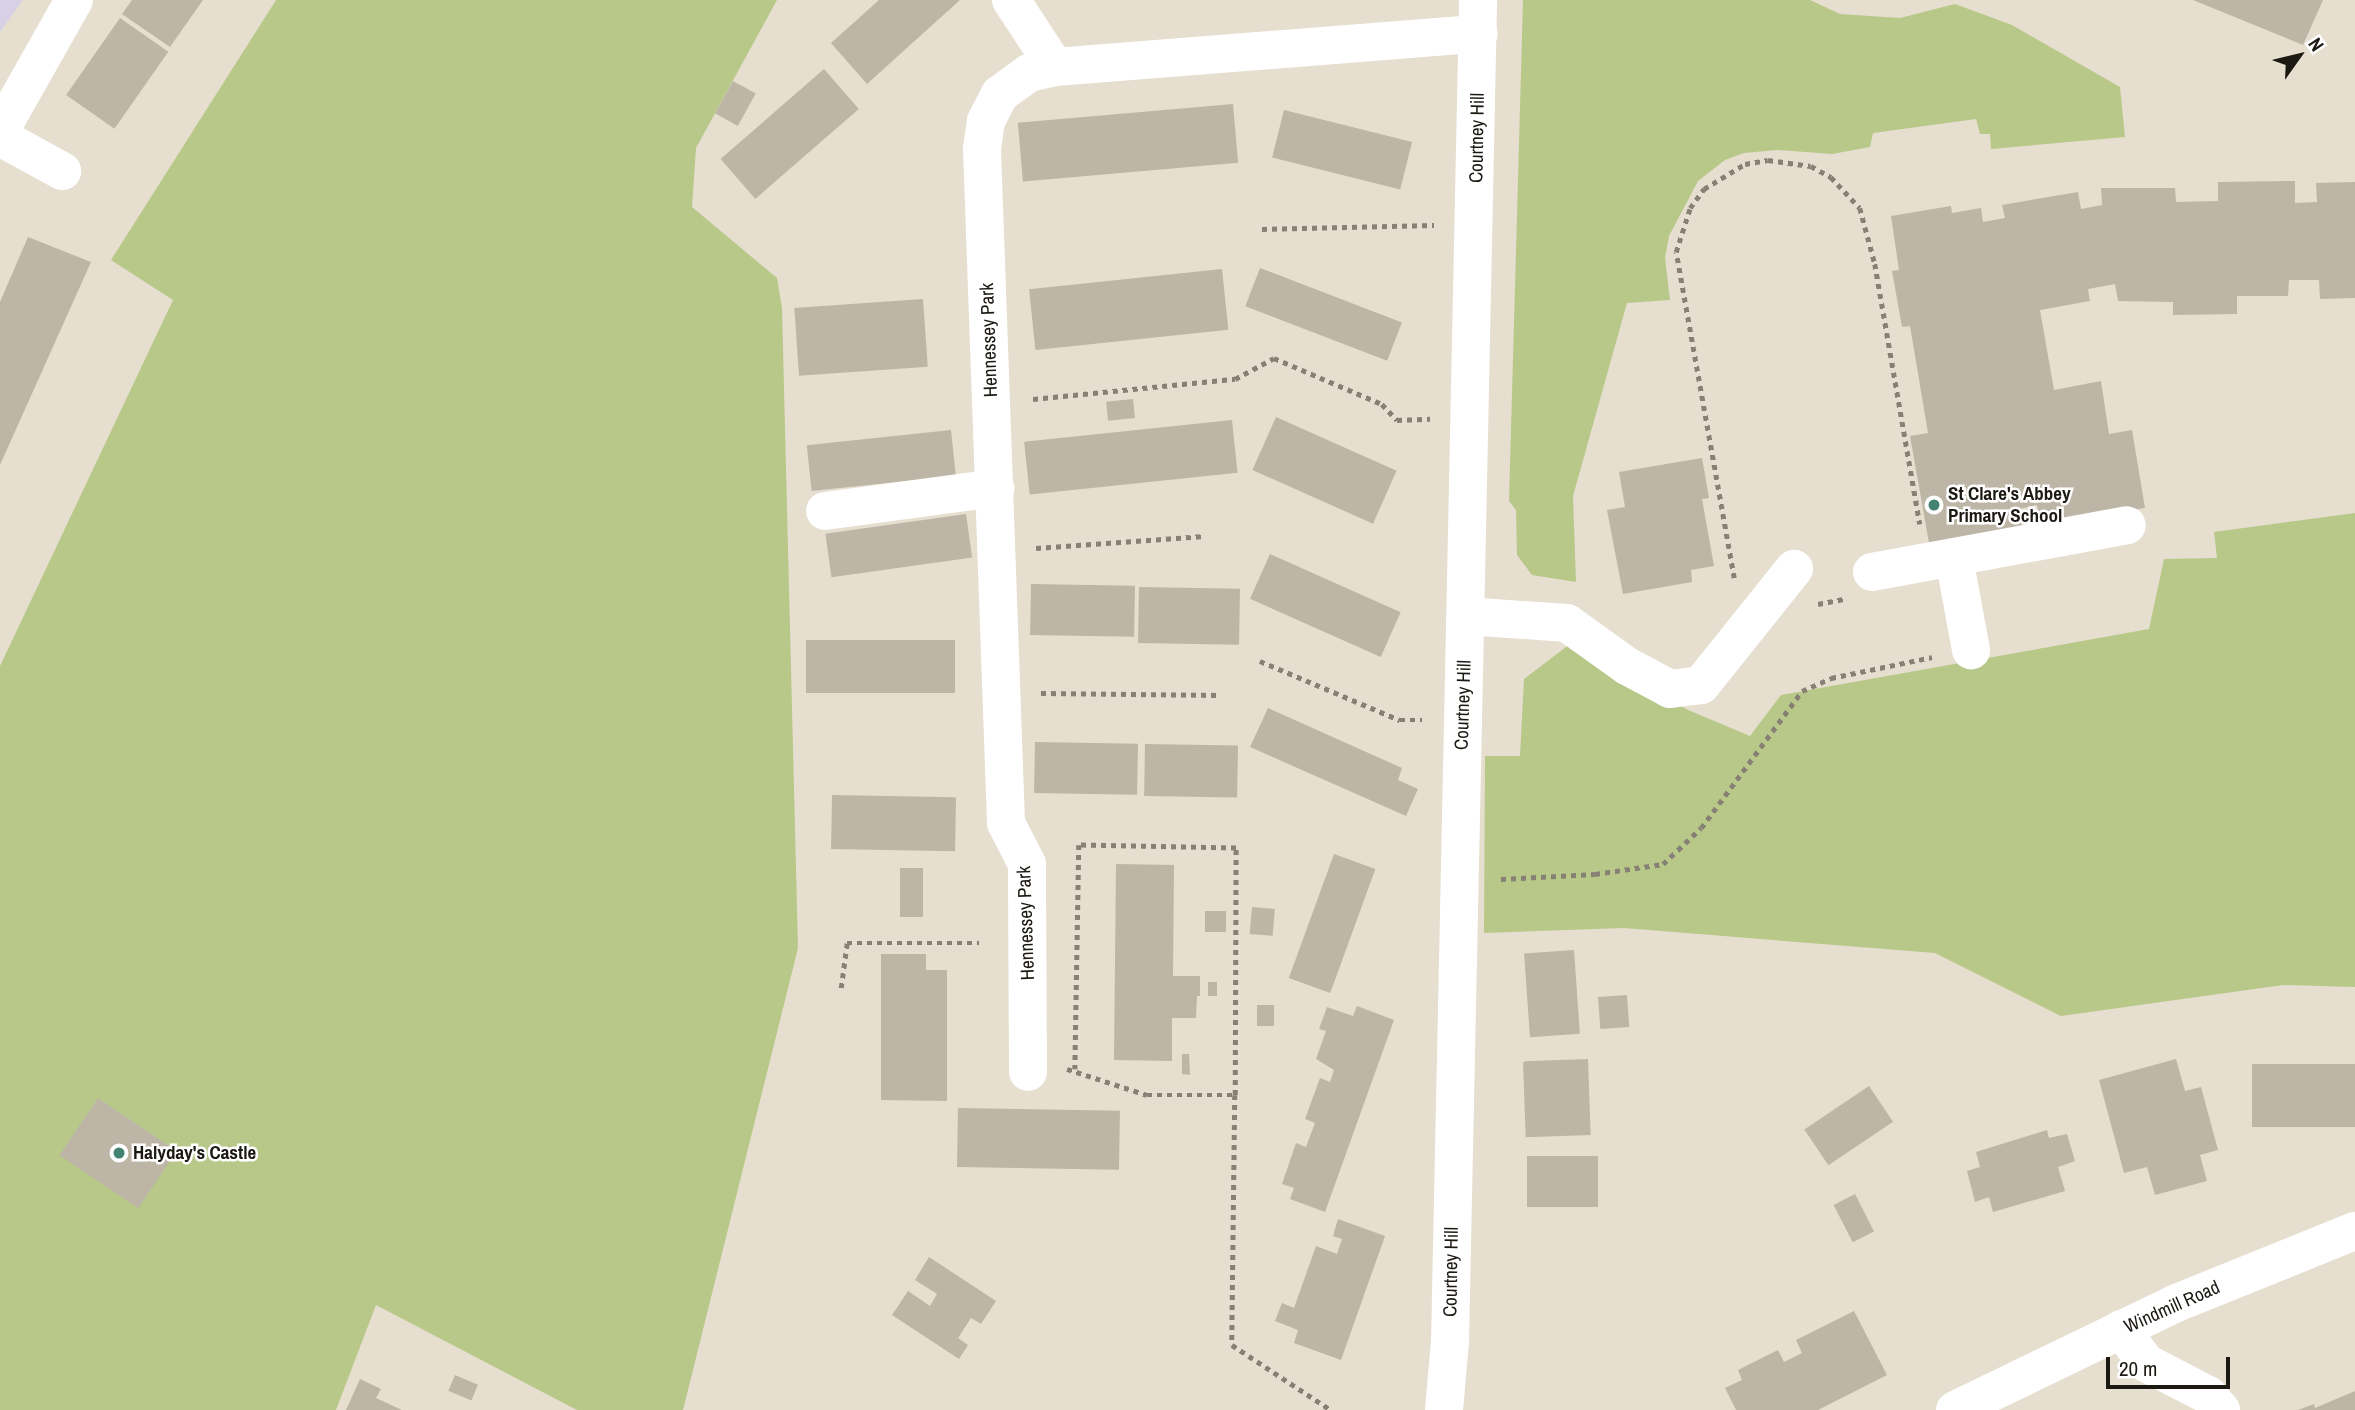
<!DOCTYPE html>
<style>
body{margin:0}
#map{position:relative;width:2355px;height:1410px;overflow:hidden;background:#e6dece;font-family:"Archivo Narrow",sans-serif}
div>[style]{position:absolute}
.commercial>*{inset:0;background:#d8d1e6}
.green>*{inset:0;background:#b8c889}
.building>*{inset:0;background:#bdb5a6;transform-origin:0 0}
.path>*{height:4.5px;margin-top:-2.25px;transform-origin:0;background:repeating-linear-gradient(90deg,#868075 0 5px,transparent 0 10px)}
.minor>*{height:38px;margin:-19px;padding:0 19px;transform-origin:19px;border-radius:19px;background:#fff}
.dots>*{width:19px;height:19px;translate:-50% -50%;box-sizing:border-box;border:4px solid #fff;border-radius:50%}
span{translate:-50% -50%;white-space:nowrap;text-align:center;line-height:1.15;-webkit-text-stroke:5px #fff;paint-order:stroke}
.street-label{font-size:19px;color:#1c1913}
.poi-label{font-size:19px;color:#1c1913;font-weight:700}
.left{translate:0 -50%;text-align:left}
.north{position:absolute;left:2264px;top:21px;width:70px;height:70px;-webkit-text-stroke:5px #fff;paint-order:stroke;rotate:56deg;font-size:19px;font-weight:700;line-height:28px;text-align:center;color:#1c1913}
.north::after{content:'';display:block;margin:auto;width:24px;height:32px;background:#1c1913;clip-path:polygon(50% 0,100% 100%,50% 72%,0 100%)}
.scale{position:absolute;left:2106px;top:1357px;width:124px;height:32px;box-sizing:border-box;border:4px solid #1c1913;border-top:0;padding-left:9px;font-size:21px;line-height:24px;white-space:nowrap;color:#1c1913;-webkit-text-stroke:5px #fff;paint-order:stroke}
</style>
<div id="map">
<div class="commercial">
<div style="clip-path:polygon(0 0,23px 0,0 32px)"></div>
</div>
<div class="green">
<div style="clip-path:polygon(276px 0,777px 0,696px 148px,692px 207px,777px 278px,782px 308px,798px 948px,683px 1410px,577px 1410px,376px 1305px,336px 1410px,0 1410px,0 666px,173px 300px,111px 260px)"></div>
<div style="clip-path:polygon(1523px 0,1810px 0,1840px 14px,1900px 18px,1955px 4px,2012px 25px,2120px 87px,2125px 137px,1991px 149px,1990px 134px,1980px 134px,1976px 119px,1873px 133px,1870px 147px,1832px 154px,1777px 150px,1744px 153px,1725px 160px,1698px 181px,1669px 236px,1665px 258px,1670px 300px,1627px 303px,1573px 496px,1576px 582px,1532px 575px,1517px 555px,1516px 510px,1509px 501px)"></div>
<div style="clip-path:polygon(2355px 513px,2355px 987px,2283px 985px,2061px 1016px,1935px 953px,1624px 928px,1484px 933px,1485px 756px,1520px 756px,1524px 679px,1570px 644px,1688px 710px,1750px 736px,1781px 695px,2149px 629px,2164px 559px,2217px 558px,2214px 532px)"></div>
</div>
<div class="building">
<div style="clip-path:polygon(132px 0,203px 0,170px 47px,122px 14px)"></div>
<div style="clip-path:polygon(879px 0,960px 0,867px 84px,831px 43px)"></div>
<div style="clip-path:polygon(2193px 0,2323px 0,2303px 45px)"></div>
<div style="left:120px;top:18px;width:59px;height:94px;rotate:35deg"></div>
<div style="left:824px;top:69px;width:53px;height:137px;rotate:49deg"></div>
<div style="left:733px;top:81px;width:26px;height:37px;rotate:29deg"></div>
<div style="left:1233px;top:104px;width:59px;height:216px;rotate:85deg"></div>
<div style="left:1284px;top:110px;width:132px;height:49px;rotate:14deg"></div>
<div style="clip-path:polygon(2295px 181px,2295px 203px,2317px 202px,2316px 183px,2355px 182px,2355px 298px,2320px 299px,2319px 280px,2289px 280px,2288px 296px,2237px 296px,2237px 314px,2173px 315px,2173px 302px,2118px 301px,2115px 284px,2088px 289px,2090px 301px,2040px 310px,2054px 390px,2101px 381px,2109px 434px,2132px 430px,2145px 508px,2041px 525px,2037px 505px,2019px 509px,2022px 528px,1929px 543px,1910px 436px,1928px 433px,1910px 326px,1902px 327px,1892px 271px,1899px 270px,1891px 216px,1951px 206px,1952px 213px,1981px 208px,1983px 222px,2005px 218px,2002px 205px,2078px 192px,2081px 209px,2102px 205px,2101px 188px,2175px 188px,2176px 202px,2218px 201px,2218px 182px)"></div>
<div style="clip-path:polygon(28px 237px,91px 262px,0 465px,0 302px)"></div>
<div style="left:1260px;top:268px;width:152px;height:41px;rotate:21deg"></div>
<div style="left:1222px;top:269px;width:61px;height:194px;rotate:84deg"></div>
<div style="left:923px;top:299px;width:68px;height:129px;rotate:86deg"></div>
<div style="left:1133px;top:399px;width:19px;height:27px;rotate:84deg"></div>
<div style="left:1276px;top:417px;width:132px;height:58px;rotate:24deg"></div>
<div style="left:1232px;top:420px;width:53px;height:209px;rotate:84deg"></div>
<div style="left:951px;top:430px;width:46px;height:145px;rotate:84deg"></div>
<div style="clip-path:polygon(1702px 458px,1709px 498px,1702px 499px,1714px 566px,1691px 570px,1692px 582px,1623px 594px,1607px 510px,1625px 507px,1619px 472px)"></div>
<div style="left:966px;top:514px;width:44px;height:142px;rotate:82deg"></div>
<div style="left:1270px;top:554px;width:143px;height:49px;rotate:24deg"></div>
<div style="left:1031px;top:584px;width:104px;height:51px;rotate:1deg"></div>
<div style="left:1139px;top:587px;width:101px;height:56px;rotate:1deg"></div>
<div style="left:806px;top:640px;width:149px;height:53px"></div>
<div style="clip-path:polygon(1268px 708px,1402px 768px,1398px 780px,1418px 789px,1406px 816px,1250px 747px)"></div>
<div style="left:1035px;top:742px;width:103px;height:51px;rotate:1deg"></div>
<div style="left:1145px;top:744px;width:93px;height:52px;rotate:1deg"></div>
<div style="left:832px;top:795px;width:124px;height:54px;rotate:1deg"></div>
<div style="left:1334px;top:854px;width:44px;height:132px;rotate:20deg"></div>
<div style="clip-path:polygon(1116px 864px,1174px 865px,1173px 976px,1200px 976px,1200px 996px,1197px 996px,1196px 1018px,1172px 1018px,1172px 1061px,1114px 1060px)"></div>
<div style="left:900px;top:868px;width:23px;height:49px"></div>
<div style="left:1252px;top:907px;width:23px;height:27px;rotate:5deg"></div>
<div style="left:1226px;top:911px;width:21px;height:21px;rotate:90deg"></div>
<div style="left:1574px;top:950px;width:84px;height:50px;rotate:86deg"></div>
<div style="clip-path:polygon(881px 954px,926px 954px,926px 970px,947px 970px,947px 1101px,881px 1100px)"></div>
<div style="left:1208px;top:982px;width:9px;height:14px"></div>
<div style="left:1627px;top:995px;width:32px;height:29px;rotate:86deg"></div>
<div style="left:1257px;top:1005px;width:17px;height:21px"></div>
<div style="clip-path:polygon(1357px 1006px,1394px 1020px,1325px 1212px,1290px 1199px,1294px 1188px,1282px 1184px,1296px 1143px,1306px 1147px,1315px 1123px,1305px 1119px,1320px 1078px,1330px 1082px,1334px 1070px,1316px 1059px,1326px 1031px,1319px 1029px,1327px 1007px,1353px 1016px)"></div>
<div style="clip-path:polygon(1182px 1054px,1189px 1054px,1190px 1075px,1182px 1074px)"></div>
<div style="left:1588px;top:1059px;width:76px;height:65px;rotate:88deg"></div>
<div style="clip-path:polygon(2176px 1059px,2185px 1091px,2201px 1087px,2218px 1150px,2200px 1155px,2207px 1181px,2155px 1195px,2147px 1167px,2124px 1173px,2099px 1080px)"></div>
<div style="left:2355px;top:1064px;width:63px;height:103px;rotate:90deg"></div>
<div style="left:1869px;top:1086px;width:43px;height:78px;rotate:56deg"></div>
<div style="left:98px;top:1098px;width:95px;height:69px;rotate:34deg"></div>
<div style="left:958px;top:1108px;width:162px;height:59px;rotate:1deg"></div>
<div style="clip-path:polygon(2047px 1130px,2049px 1138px,2067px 1134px,2075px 1161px,2058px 1167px,2065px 1191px,1993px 1212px,1989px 1197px,1975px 1202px,1967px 1171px,1980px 1167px,1976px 1152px)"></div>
<div style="left:1527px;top:1156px;width:71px;height:51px"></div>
<div style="left:1855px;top:1194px;width:42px;height:24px;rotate:63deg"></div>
<div style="clip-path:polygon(1338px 1219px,1385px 1236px,1341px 1360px,1294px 1343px,1298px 1330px,1275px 1321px,1282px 1303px,1294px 1308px,1316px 1246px,1337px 1254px,1342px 1239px,1333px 1236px)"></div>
<div style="clip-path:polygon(929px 1257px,996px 1301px,981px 1324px,971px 1318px,958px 1338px,968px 1345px,959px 1359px,892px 1315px,908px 1291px,930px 1306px,937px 1294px,915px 1280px)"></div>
<div style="clip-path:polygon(1854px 1311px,1887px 1375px,1818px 1410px,1736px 1410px,1725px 1388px,1742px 1380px,1738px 1370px,1778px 1350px,1784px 1362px,1802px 1353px,1796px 1340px)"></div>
<div style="left:455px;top:1375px;width:25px;height:17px;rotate:23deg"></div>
<div style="clip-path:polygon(360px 1379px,381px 1389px,376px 1398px,402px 1410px,346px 1410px)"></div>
<div style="clip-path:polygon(2355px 1391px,2355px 1410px,2298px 1410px,2314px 1404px,2315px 1408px)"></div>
</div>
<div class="path">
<div style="left:1262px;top:229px;width:172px;rotate:-1.3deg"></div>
<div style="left:1033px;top:399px;width:203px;rotate:-5.7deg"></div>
<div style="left:1235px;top:379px;width:44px;rotate:-28.3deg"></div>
<div style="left:1274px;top:358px;width:117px;rotate:23.1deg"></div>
<div style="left:1382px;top:404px;width:22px;rotate:47deg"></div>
<div style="left:1397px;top:420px;width:33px;rotate:-2deg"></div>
<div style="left:1036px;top:548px;width:169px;rotate:-4.1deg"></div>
<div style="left:1734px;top:578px;width:331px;rotate:-100.1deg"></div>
<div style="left:1676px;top:252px;width:46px;rotate:-72.3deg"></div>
<div style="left:1690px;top:208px;width:24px;rotate:-54deg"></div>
<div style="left:1704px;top:189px;width:48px;rotate:-31.4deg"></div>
<div style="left:1745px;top:164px;width:23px;rotate:-10deg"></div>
<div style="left:1768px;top:160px;width:43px;rotate:7.9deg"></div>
<div style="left:1811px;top:166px;width:23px;rotate:29deg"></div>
<div style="left:1831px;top:177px;width:42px;rotate:46.9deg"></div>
<div style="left:1860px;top:208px;width:58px;rotate:75deg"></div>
<div style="left:1875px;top:264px;width:264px;rotate:80.2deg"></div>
<div style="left:1818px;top:604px;width:26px;rotate:-11deg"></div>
<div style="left:1260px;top:661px;width:152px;rotate:22.9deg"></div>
<div style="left:1400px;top:720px;width:22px"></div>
<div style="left:1041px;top:693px;width:180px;rotate:0.6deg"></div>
<div style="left:1501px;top:879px;width:94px;rotate:-3deg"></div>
<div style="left:1595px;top:874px;width:69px;rotate:-8.4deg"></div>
<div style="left:1663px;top:864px;width:52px;rotate:-43.5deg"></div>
<div style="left:1701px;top:828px;width:170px;rotate:-53.6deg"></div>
<div style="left:1802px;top:691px;width:32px;rotate:-24deg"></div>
<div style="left:1831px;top:678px;width:103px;rotate:-11.7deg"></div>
<div style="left:841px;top:988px;width:45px;rotate:-82.4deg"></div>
<div style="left:847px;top:943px;width:132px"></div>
<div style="left:1067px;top:1069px;width:84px;rotate:18deg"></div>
<div style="left:1147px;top:1095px;width:88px"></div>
<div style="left:1235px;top:1095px;width:247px;rotate:-89.8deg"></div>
<div style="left:1236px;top:848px;width:157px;rotate:-178.9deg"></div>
<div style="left:1079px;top:845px;width:224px;rotate:91deg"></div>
<div style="left:1235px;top:1095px;width:250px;rotate:90.7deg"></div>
<div style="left:1232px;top:1345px;width:118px;rotate:33.3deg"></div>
</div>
<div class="minor">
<div style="left:1011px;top:0;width:80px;rotate:56.7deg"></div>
<div style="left:0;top:131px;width:150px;rotate:-60.5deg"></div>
<div style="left:0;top:137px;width:71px;rotate:28.7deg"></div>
<div style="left:825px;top:511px;width:172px;rotate:-7.7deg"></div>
<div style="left:1954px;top:558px;width:94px;rotate:79.5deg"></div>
<div style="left:1872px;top:572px;width:259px;rotate:-10.4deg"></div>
<div style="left:1466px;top:616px;width:101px;rotate:4deg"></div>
<div style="left:1567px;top:623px;width:74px;rotate:35.6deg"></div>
<div style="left:1627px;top:666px;width:49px;rotate:28.1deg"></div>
<div style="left:1670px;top:689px;width:31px;rotate:-7deg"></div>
<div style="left:1701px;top:685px;width:149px;rotate:-51.3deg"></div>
<div style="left:1028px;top:1072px;width:208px;rotate:-90.3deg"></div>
<div style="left:1027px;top:864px;width:46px;rotate:-117.1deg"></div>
<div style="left:1006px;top:823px;width:674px;rotate:-92.04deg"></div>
<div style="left:982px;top:149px;width:28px;rotate:-82deg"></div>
<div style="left:986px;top:121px;width:30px;rotate:-63deg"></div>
<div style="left:1000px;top:94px;width:36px;rotate:-36deg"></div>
<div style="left:1029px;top:73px;width:27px;rotate:-13deg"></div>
<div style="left:1055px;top:67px;width:425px;rotate:-4.5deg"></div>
<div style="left:2121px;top:1329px;width:42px;rotate:53.7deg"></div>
<div style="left:2146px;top:1363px;width:70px;rotate:27.3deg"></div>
<div style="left:2208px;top:1395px;width:20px;rotate:49deg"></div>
<div style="left:1444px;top:1410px;width:68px;rotate:-85deg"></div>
<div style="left:1450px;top:1342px;width:1342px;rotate:-88.8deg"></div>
<div style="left:1955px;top:1410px;width:243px;rotate:-25.8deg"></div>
<div style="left:2174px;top:1304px;width:195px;rotate:-22deg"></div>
</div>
<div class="dots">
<div style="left:1934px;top:505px;background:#428372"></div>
<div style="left:119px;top:1153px;background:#428372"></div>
</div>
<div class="street-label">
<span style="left:1477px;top:138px;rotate:-89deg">Courtney Hill</span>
<span style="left:989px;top:340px;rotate:-92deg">Hennessey Park</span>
<span style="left:1463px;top:705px;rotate:-88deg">Courtney Hill</span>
<span style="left:1026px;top:923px;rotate:-92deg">Hennessey Park</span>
<span style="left:1451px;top:1272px;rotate:-89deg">Courtney Hill</span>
<span style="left:2172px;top:1307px;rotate:-24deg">Windmill Road</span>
</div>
<div class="poi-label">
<span class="left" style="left:1948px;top:505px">St Clare's Abbey<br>Primary School</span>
<span class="left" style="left:133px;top:1153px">Halyday's Castle</span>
</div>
<div class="north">N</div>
<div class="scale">20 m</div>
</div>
